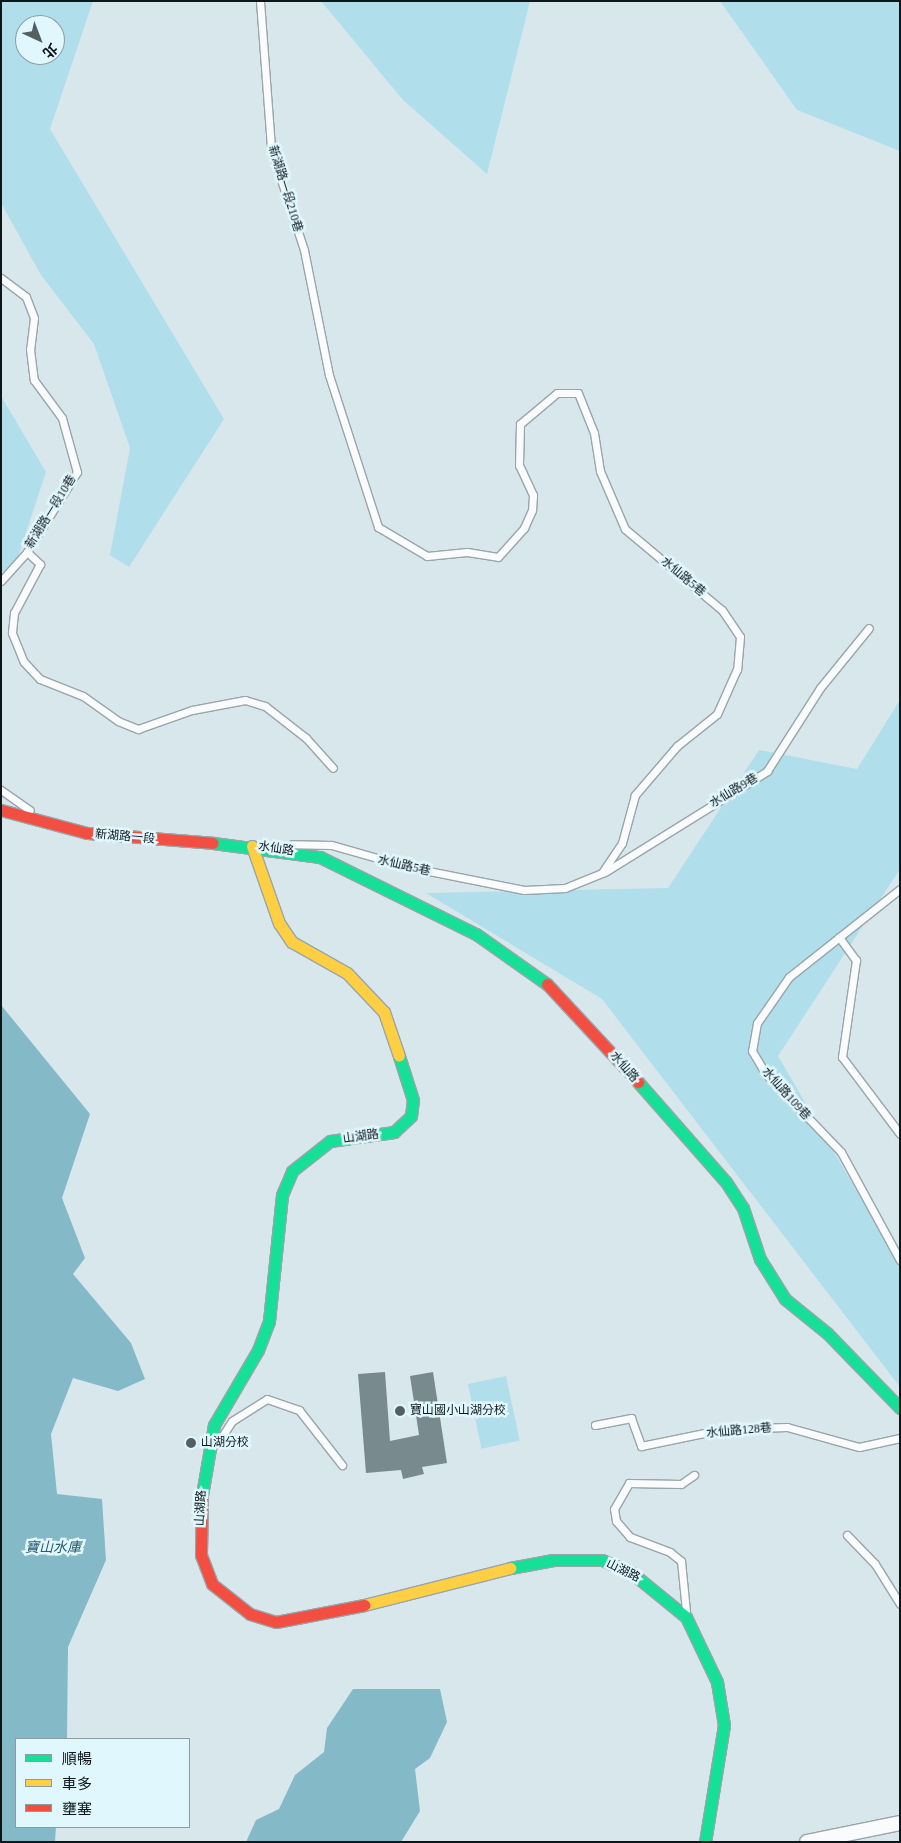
<!DOCTYPE html>
<meta charset="utf-8">
<style>
body{margin:0}
#map{position:relative;width:901px;height:1843px;overflow:hidden;background:#d8e7ec;font-family:"Times New Roman","Noto Sans TC",serif}
div>[style]{position:absolute}
.green>*{inset:0;background:#b1deeb;transform-origin:0 0}
.water>*{inset:0;background:#84b9c8}
.building>*{inset:0;background:#788a8e}
.roads{filter:drop-shadow(1px 0 #99a5a9) drop-shadow(-1px 0 #99a5a9) drop-shadow(0 1px #99a5a9) drop-shadow(0 -1px #99a5a9)}
.lane>*{height:7px;margin:-3.5px;padding:0 3.5px;transform-origin:3.5px;border-radius:3.5px;background:#f9fbfc}
.street>*{height:14px;margin:-7px;padding:0 7px;transform-origin:7px;border-radius:7px;background:#f9fbfc}
.fast>*{height:11px;margin:-5.5px;padding:0 5.5px;transform-origin:5.5px;border-radius:5.5px;background:#16e098}
.slow>*{height:11px;margin:-5.5px;padding:0 5.5px;transform-origin:5.5px;border-radius:5.5px;background:#ffcf43}
.jam>*{height:11px;margin:-5.5px;padding:0 5.5px;transform-origin:5.5px;border-radius:5.5px;background:#f24e42}
.dots>*{width:14px;height:14px;translate:-50% -50%;box-sizing:border-box;border:2px solid #e1f7fe;border-radius:50%}
span{translate:-50% -50%;white-space:nowrap;text-align:center;line-height:1.15;-webkit-text-stroke:5px #e1f7fe;paint-order:stroke}
.street-label{font-size:12px;color:#0d1619}
.poi-label{font-size:12px;color:#0d1619}
.left{translate:0 -50%;text-align:left}
.water-label{font-size:14px;color:#255d6d;font-style:italic}
.frame{position:absolute;inset:0;border:2px solid #0d1619;pointer-events:none}
.legend{position:absolute;left:15px;top:1738px;width:175px;height:90px;box-sizing:border-box;background:#e1f7fe;border:1px solid #8c9da2;margin:0;padding:6px 9px;list-style:none;font-size:15px;color:#0d1619}
.legend li{display:flex;align-items:center;gap:10px;height:25px}
.legend b{width:25px;border:1px solid #8c9da2}
.north{position:absolute;left:15px;top:15px;width:50px;height:50px;box-sizing:border-box;background:#e1f7fe;border:1px solid #8c9da2;border-radius:50%;rotate:137deg;font-size:14px;font-weight:700;line-height:20px;text-align:center;color:#0d1619}
.north::after{content:'';display:block;margin:auto;width:18px;height:22px;background:#545f63;clip-path:polygon(50% 0,100% 100%,50% 72%,0 100%)}
</style>
<div id="map">
<div class="green">
<div style="clip-path:polygon(evenodd,1px 1px,93px 1px,50px 129px,224px 419px,129px 567px,110px 555px,130px 448px,94px 344px,41px 275px,1px 203px,1px 1px,25px 25px,55px 25px,55px 55px,25px 55px,25px 25px)"></div>
<div style="clip-path:polygon(321px 1px,530px 1px,487px 174px,403px 100px)"></div>
<div style="clip-path:polygon(720px 1px,900px 1px,900px 151px,797px 110px)"></div>
<div style="clip-path:polygon(1px 396px,46px 472px,15px 566px,1px 573px)"></div>
<div style="clip-path:polygon(900px 700px,900px 869px,778px 1056px,900px 1265px,900px 1387px,602px 999px,426px 893px,668px 888px,759px 750px,857px 769px)"></div>
<div style="left:506px;top:1376px;width:66px;height:39px;rotate:78deg"></div>
</div>
<div class="water">
<div style="clip-path:polygon(1px 1005px,90px 1114px,62px 1198px,85px 1258px,73px 1274px,131px 1343px,145px 1379px,118px 1391px,73px 1378px,51px 1434px,57px 1494px,102px 1499px,106px 1560px,68px 1647px,67px 1739px,16px 1739px,16px 1827px,56px 1827px,55px 1842px,1px 1842px)"></div>
<div style="clip-path:polygon(353px 1689px,440px 1689px,447px 1722px,430px 1758px,415px 1769px,420px 1811px,401px 1842px,246px 1842px,256px 1820px,279px 1809px,295px 1775px,324px 1752px,327px 1728px)"></div>
</div>
<div class="building">
<div style="clip-path:polygon(385px 1372px,390px 1441px,419px 1435px,410px 1376px,433px 1372px,447px 1463px,422px 1467px,424px 1474px,403px 1479px,401px 1470px,366px 1473px,358px 1374px)"></div>
</div>
<div class="roads">
<div class="lane">
<div style="left:260px;top:1px;width:148px;rotate:85.7deg"></div>
<div style="left:271px;top:149px;width:106px;rotate:71.9deg"></div>
<div style="left:304px;top:250px;width:127px;rotate:78.7deg"></div>
<div style="left:329px;top:375px;width:160px;rotate:72.1deg"></div>
<div style="left:378px;top:527px;width:57px;rotate:30.6deg"></div>
<div style="left:427px;top:556px;width:40px;rotate:-5.7deg"></div>
<div style="left:467px;top:552px;width:31px;rotate:9deg"></div>
<div style="left:498px;top:557px;width:39px;rotate:-48deg"></div>
<div style="left:524px;top:528px;width:20px;rotate:-66deg"></div>
<div style="left:532px;top:510px;width:15px;rotate:-86deg"></div>
<div style="left:533px;top:495px;width:33px;rotate:-115deg"></div>
<div style="left:519px;top:465px;width:41px;rotate:-88.6deg"></div>
<div style="left:520px;top:424px;width:48px;rotate:-40deg"></div>
<div style="left:557px;top:393px;width:21px"></div>
<div style="left:578px;top:393px;width:43px;rotate:68.2deg"></div>
<div style="left:594px;top:433px;width:38px;rotate:81deg"></div>
<div style="left:600px;top:471px;width:63px;rotate:66.7deg"></div>
<div style="left:625px;top:529px;width:126px;rotate:39.9deg"></div>
<div style="left:722px;top:610px;width:32px;rotate:56deg"></div>
<div style="left:740px;top:637px;width:32px;rotate:95deg"></div>
<div style="left:737px;top:669px;width:49px;rotate:114deg"></div>
<div style="left:717px;top:714px;width:51px;rotate:141.3deg"></div>
<div style="left:677px;top:746px;width:65px;rotate:130.6deg"></div>
<div style="left:635px;top:795px;width:50px;rotate:105.2deg"></div>
<div style="left:622px;top:843px;width:36px;rotate:124deg"></div>
<div style="left:602px;top:873px;width:40px;rotate:158deg"></div>
<div style="left:565px;top:888px;width:41px;rotate:177.2deg"></div>
<div style="left:524px;top:890px;width:117px;rotate:-168.7deg"></div>
<div style="left:409px;top:867px;width:81px;rotate:-164.2deg"></div>
<div style="left:331px;top:845px;width:39px;rotate:-179deg"></div>
<div style="left:1px;top:278px;width:31px;rotate:37deg"></div>
<div style="left:26px;top:297px;width:22px;rotate:69deg"></div>
<div style="left:34px;top:318px;width:31px;rotate:97deg"></div>
<div style="left:30px;top:349px;width:31px;rotate:83deg"></div>
<div style="left:34px;top:380px;width:47px;rotate:53.6deg"></div>
<div style="left:62px;top:418px;width:56px;rotate:74.5deg"></div>
<div style="left:77px;top:472px;width:94px;rotate:122deg"></div>
<div style="left:27px;top:552px;width:39px;rotate:132deg"></div>
<div style="left:27px;top:552px;width:18px;rotate:43deg"></div>
<div style="left:40px;top:564px;width:55px;rotate:118deg"></div>
<div style="left:14px;top:613px;width:20px;rotate:96deg"></div>
<div style="left:12px;top:633px;width:31px;rotate:68deg"></div>
<div style="left:24px;top:662px;width:23px;rotate:47deg"></div>
<div style="left:40px;top:679px;width:46px;rotate:21.6deg"></div>
<div style="left:83px;top:696px;width:43px;rotate:35.5deg"></div>
<div style="left:118px;top:721px;width:22px;rotate:22deg"></div>
<div style="left:138px;top:729px;width:57px;rotate:-19.4deg"></div>
<div style="left:192px;top:710px;width:54px;rotate:-10.7deg"></div>
<div style="left:245px;top:700px;width:21px;rotate:17deg"></div>
<div style="left:265px;top:706px;width:52px;rotate:38deg"></div>
<div style="left:306px;top:738px;width:40px;rotate:48deg"></div>
<div style="left:1px;top:790px;width:35px;rotate:35deg"></div>
<div style="left:605px;top:872px;width:191px;rotate:-31.9deg"></div>
<div style="left:767px;top:771px;width:98px;rotate:-57.4deg"></div>
<div style="left:820px;top:688px;width:77px;rotate:-50.8deg"></div>
<div style="left:900px;top:889px;width:142px;rotate:141.6deg"></div>
<div style="left:789px;top:977px;width:56px;rotate:124.8deg"></div>
<div style="left:757px;top:1023px;width:28px;rotate:100deg"></div>
<div style="left:752px;top:1051px;width:27px;rotate:59deg"></div>
<div style="left:766px;top:1074px;width:108px;rotate:46.1deg"></div>
<div style="left:841px;top:1152px;width:123px;rotate:61.4deg"></div>
<div style="left:839px;top:937px;width:29px;rotate:54deg"></div>
<div style="left:856px;top:960px;width:98px;rotate:98.2deg"></div>
<div style="left:842px;top:1057px;width:96px;rotate:53deg"></div>
<div style="left:595px;top:1425px;width:37px;rotate:-11deg"></div>
<div style="left:631px;top:1418px;width:30px;rotate:70deg"></div>
<div style="left:641px;top:1446px;width:85px;rotate:-11.6deg"></div>
<div style="left:724px;top:1429px;width:63px;rotate:-1.8deg"></div>
<div style="left:787px;top:1427px;width:75px;rotate:15.5deg"></div>
<div style="left:859px;top:1447px;width:42px;rotate:-12.4deg"></div>
<div style="left:217px;top:1444px;width:27px;rotate:-57deg"></div>
<div style="left:232px;top:1421px;width:41px;rotate:-32.2deg"></div>
<div style="left:267px;top:1399px;width:34px;rotate:19deg"></div>
<div style="left:299px;top:1410px;width:70px;rotate:52deg"></div>
<div style="left:847px;top:1535px;width:40px;rotate:46deg"></div>
<div style="left:875px;top:1564px;width:47px;rotate:58deg"></div>
<div style="left:686px;top:1611px;width:50px;rotate:-95.7deg"></div>
<div style="left:681px;top:1561px;width:14px;rotate:-141deg"></div>
<div style="left:670px;top:1552px;width:43px;rotate:-159.4deg"></div>
<div style="left:630px;top:1537px;width:21px;rotate:-131deg"></div>
<div style="left:616px;top:1521px;width:12px;rotate:-99deg"></div>
<div style="left:614px;top:1509px;width:30px;rotate:-60deg"></div>
<div style="left:629px;top:1483px;width:52px;rotate:1.1deg"></div>
<div style="left:681px;top:1484px;width:16px;rotate:-35deg"></div>
</div>
<div class="street">
<div style="left:807px;top:1842px;width:95px;rotate:-11.5deg"></div>
</div>
<div class="fast">
<div style="left:213px;top:843px;width:108px;rotate:7.5deg"></div>
<div style="left:320px;top:857px;width:174px;rotate:26.3deg"></div>
<div style="left:476px;top:934px;width:87px;rotate:35.2deg"></div>
<div style="left:638px;top:1082px;width:133px;rotate:48.7deg"></div>
<div style="left:726px;top:1182px;width:31px;rotate:57deg"></div>
<div style="left:743px;top:1208px;width:54px;rotate:71.6deg"></div>
<div style="left:760px;top:1259px;width:47px;rotate:58deg"></div>
<div style="left:785px;top:1299px;width:54px;rotate:39deg"></div>
<div style="left:827px;top:1333px;width:105px;rotate:45.8deg"></div>
<div style="left:202px;top:1495px;width:71px;rotate:-80.3deg"></div>
<div style="left:214px;top:1425px;width:87px;rotate:-59.6deg"></div>
<div style="left:258px;top:1350px;width:31px;rotate:-69deg"></div>
<div style="left:269px;top:1321px;width:127px;rotate:-84.1deg"></div>
<div style="left:282px;top:1195px;width:26px;rotate:-67deg"></div>
<div style="left:292px;top:1171px;width:48px;rotate:-38.3deg"></div>
<div style="left:330px;top:1141px;width:65px;rotate:-8deg"></div>
<div style="left:394px;top:1132px;width:23px;rotate:-43deg"></div>
<div style="left:411px;top:1116px;width:16px;rotate:-83deg"></div>
<div style="left:413px;top:1100px;width:46px;rotate:-107.7deg"></div>
<div style="left:510px;top:1568px;width:44px;rotate:-10.5deg"></div>
<div style="left:553px;top:1560px;width:49px"></div>
<div style="left:602px;top:1560px;width:33px;rotate:23deg"></div>
<div style="left:632px;top:1573px;width:70px;rotate:39.2deg"></div>
<div style="left:686px;top:1617px;width:72px;rotate:64.5deg"></div>
<div style="left:717px;top:1682px;width:44px;rotate:80.8deg"></div>
<div style="left:724px;top:1725px;width:119px;rotate:99.2deg"></div>
</div>
<div class="slow">
<div style="left:252px;top:846px;width:82px;rotate:70.7deg"></div>
<div style="left:279px;top:923px;width:23px;rotate:56deg"></div>
<div style="left:292px;top:942px;width:63px;rotate:29.4deg"></div>
<div style="left:347px;top:973px;width:54px;rotate:46.5deg"></div>
<div style="left:384px;top:1012px;width:46px;rotate:71.2deg"></div>
<div style="left:364px;top:1605px;width:151px;rotate:-14.2deg"></div>
</div>
<div class="jam">
<div style="left:1px;top:810px;width:89px;rotate:15deg"></div>
<div style="left:87px;top:833px;width:126px;rotate:4.5deg"></div>
<div style="left:547px;top:984px;width:134px;rotate:47.1deg"></div>
<div style="left:202px;top:1495px;width:60px;rotate:91deg"></div>
<div style="left:201px;top:1555px;width:31px;rotate:69deg"></div>
<div style="left:212px;top:1584px;width:48px;rotate:38.3deg"></div>
<div style="left:250px;top:1614px;width:27px;rotate:17deg"></div>
<div style="left:276px;top:1622px;width:90px;rotate:-10.9deg"></div>
</div>
</div>
<div class="dots">
<div style="left:400px;top:1411px;background:#545f63"></div>
<div style="left:191px;top:1443px;background:#545f63"></div>
</div>
<div class="street-label">
<span style="left:285px;top:189px;rotate:73deg">新湖路一段210巷</span>
<span style="left:51px;top:512px;rotate:-58deg">新湖路一段10巷</span>
<span style="left:683px;top:577px;rotate:40deg">水仙路5巷</span>
<span style="left:734px;top:791px;rotate:-31deg">水仙路9巷</span>
<span style="left:125px;top:837px;rotate:5deg">新湖路一段</span>
<span style="left:276px;top:849px;rotate:8deg">水仙路</span>
<span style="left:404px;top:866px;rotate:13deg">水仙路5巷</span>
<span style="left:624px;top:1067px;rotate:49deg">水仙路</span>
<span style="left:786px;top:1094px;rotate:48deg">水仙路109巷</span>
<span style="left:361px;top:1137px;rotate:-8deg">山湖路</span>
<span style="left:739px;top:1431px;rotate:-5deg">水仙路128巷</span>
<span style="left:201px;top:1508px;rotate:-87deg">山湖路</span>
<span style="left:623px;top:1571px;rotate:26deg">山湖路</span>
</div>
<div class="poi-label">
<span class="left" style="left:410px;top:1411px">寶山國小山湖分校</span>
<span class="left" style="left:201px;top:1443px">山湖分校</span>
</div>
<div class="water-label">
<span style="left:53px;top:1548px">寶山水庫</span>
</div>
<div class="frame"></div>
<ul class="legend">
<li><b style="height:6px;background:#16e098"></b>順暢</li>
<li><b style="height:6px;background:#ffcf43"></b>車多</li>
<li><b style="height:6px;background:#f24e42"></b>壅塞</li>
</ul>
<div class="north">北</div>
</div>
